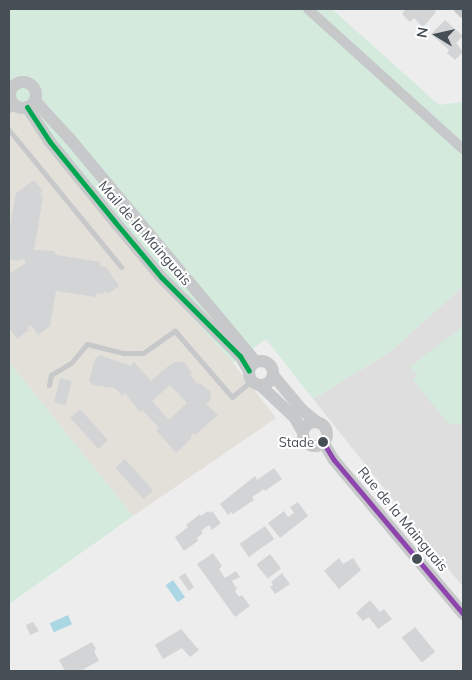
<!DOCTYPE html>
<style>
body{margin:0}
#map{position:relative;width:472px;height:680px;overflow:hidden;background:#ededed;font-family:Mulish,sans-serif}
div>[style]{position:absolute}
.commercial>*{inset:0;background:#e3e0da}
.education>*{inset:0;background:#dfdede}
.green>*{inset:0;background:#d3eadc}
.water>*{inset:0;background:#abd7e4;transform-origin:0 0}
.building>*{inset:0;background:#d3d4d6;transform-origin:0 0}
.service>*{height:5px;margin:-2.5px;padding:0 2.5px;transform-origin:2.5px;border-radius:2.5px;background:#c7c8ca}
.minor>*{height:10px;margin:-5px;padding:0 5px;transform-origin:5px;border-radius:5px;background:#c7c8ca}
.tertiary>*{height:12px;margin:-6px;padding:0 6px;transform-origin:6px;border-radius:6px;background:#c7c8ca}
.tertiary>.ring{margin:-6px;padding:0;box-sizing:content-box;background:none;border:12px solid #c7c8ca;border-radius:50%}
.bus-1>*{height:5px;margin:-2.5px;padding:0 2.5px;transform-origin:2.5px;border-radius:2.5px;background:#00a651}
.bus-2>*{height:5px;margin:-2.5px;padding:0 2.5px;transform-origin:2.5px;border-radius:2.5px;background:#8e44ad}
.dots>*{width:14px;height:14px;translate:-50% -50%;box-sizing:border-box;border:2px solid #fff;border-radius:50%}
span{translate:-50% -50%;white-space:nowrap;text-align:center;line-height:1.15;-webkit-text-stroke:4px #fff;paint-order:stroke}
.bus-label{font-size:13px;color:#464e56}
.right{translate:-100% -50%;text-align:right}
.street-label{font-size:14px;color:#464e56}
.frame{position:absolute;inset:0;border:10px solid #464e56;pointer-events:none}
.north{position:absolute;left:412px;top:10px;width:50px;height:50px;-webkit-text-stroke:4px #fff;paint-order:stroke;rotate:280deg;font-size:14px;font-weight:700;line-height:20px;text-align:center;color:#464e56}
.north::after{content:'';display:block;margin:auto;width:18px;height:22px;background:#464e56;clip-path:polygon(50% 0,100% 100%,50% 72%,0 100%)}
</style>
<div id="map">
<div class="commercial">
<div style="clip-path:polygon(9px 97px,158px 279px,233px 363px,276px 418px,133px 516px,9px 362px)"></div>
</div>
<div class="education">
<div style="clip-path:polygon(463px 286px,463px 587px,313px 399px,390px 352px)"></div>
</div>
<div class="green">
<div style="clip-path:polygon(9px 9px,332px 9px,439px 105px,463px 102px,463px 286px,390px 352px,313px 399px,266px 339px,233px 363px,158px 279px,9px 97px)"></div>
<div style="clip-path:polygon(463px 326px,463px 425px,448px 423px,413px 380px,418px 376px,410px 367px)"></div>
<div style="clip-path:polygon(9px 362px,133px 516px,9px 604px)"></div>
</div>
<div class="water">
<div style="left:173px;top:580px;width:21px;height:9px;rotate:55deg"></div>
<div style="left:68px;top:615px;width:10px;height:20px;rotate:66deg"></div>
</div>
<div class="building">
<div style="clip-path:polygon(406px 9px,433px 9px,436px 12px,423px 27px,414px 18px,410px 22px,402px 14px)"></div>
<div style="clip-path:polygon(445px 20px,463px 36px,456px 43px,463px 52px,455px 60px,447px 53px,449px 50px,431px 34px)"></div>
<div style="clip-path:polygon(34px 180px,43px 191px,40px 193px,43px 197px,34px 250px,54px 251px,56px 255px,100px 262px,100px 266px,106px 267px,119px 286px,108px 294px,106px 291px,102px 294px,96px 293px,96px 297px,56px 291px,50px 326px,38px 335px,31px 325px,27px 328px,29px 330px,17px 339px,9px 327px,9px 274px,26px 263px,23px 258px,19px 261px,9px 259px,9px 232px,16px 193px)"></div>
<div style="clip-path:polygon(evenodd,100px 355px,131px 366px,134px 362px,152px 382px,152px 380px,167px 367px,175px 362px,184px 362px,192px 374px,190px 375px,198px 384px,200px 383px,211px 392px,210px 401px,206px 404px,218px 415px,195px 435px,194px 433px,190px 436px,192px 438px,176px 453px,156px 430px,159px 428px,142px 410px,140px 412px,125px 393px,122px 396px,115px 388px,92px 385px,89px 380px,95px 359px,100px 355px,170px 385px,187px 403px,169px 420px,152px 401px,170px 385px)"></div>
<div style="left:60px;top:378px;width:12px;height:25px;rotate:14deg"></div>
<div style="left:80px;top:409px;width:42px;height:13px;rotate:48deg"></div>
<div style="left:125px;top:459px;width:42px;height:13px;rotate:48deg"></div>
<div style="clip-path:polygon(274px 468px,282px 479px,265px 491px,264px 489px,252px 497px,254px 500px,233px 514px,231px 512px,228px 515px,220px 504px,255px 476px,257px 480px)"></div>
<div style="clip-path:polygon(298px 502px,308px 516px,280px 538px,268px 523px,284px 511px,288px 517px,294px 513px,290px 507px)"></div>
<div style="clip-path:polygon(208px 511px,210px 513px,212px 511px,221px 523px,212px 530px,209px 525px,201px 531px,203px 533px,197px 538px,198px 541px,184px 551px,175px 537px,188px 527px,186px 525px,200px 514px,201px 516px)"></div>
<div style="left:265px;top:526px;width:16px;height:31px;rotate:55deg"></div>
<div style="clip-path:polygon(213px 553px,222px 566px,219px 569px,225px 578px,236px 571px,240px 577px,232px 581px,237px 589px,235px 591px,239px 597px,242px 595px,250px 606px,235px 617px,197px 564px)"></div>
<div style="left:270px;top:554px;width:18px;height:17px;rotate:52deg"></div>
<div style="clip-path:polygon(339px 558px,343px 564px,353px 558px,361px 570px,339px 589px,324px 571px)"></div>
<div style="clip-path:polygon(185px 573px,194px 587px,189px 591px,179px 577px)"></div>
<div style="clip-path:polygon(282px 573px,290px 584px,275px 594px,270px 587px,273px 585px,271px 582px)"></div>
<div style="clip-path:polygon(370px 600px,380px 612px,384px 609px,392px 619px,378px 629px,369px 617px,363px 621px,356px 613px)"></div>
<div style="clip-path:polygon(33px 622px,39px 631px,30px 635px,26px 625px)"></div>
<div style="left:415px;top:627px;width:32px;height:17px;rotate:51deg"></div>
<div style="clip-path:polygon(181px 629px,199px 650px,190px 657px,182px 648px,163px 659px,155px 645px)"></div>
<div style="clip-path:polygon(92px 642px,96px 649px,94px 651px,99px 661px,80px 671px,65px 671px,59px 660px)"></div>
</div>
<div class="service">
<div style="left:9px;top:130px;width:177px;rotate:50.7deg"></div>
<div style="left:49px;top:385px;width:10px;rotate:-79deg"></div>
<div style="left:51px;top:375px;width:23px;rotate:-31deg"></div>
<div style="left:71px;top:363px;width:25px;rotate:-50deg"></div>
<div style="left:87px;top:344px;width:38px;rotate:14deg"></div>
<div style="left:124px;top:353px;width:19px"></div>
<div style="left:143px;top:353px;width:39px;rotate:-35deg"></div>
<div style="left:175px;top:331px;width:87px;rotate:49.2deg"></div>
<div style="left:232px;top:397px;width:25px;rotate:-40deg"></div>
</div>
<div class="minor">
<div style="left:308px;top:9px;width:209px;rotate:42.1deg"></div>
<div style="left:459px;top:9px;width:6px;rotate:45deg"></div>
<div style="left:9px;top:108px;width:6px;rotate:-51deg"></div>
</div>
<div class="tertiary">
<div class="ring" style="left:10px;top:82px;width:14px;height:14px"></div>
<div style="left:35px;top:101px;width:52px;rotate:47.4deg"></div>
<div style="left:70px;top:139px;width:290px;rotate:50.2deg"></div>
<div style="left:27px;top:107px;width:42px;rotate:56.7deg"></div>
<div style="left:50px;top:142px;width:103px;rotate:50.9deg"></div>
<div style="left:115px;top:222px;width:72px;rotate:50.1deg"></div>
<div style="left:161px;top:277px;width:112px;rotate:45deg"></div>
<div style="left:240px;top:356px;width:17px;rotate:59deg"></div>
<div class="ring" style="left:249px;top:361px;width:12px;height:12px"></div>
<div style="left:273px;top:375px;width:45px;rotate:50.4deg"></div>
<div style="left:302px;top:410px;width:19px;rotate:39deg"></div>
<div style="left:260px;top:385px;width:47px;rotate:43.3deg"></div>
<div style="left:294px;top:417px;width:17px;rotate:59deg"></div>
<div class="ring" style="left:303px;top:422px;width:12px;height:12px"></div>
<div style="left:323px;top:442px;width:21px;rotate:59deg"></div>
<div style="left:334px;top:460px;width:201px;rotate:50deg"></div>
</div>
<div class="bus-1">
<div style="left:27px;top:107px;width:42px;rotate:56.7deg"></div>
<div style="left:50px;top:142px;width:103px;rotate:50.9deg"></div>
<div style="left:115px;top:222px;width:72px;rotate:50.1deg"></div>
<div style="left:161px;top:277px;width:112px;rotate:45deg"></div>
<div style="left:240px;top:356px;width:17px;rotate:59deg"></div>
</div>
<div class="bus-2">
<div style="left:323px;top:442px;width:21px;rotate:59deg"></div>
<div style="left:334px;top:460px;width:201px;rotate:50deg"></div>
</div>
<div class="dots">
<div style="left:323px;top:442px;background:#464e56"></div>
<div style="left:417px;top:559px;background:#464e56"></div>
</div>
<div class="bus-label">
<span class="right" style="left:314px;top:442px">Stade</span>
</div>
<div class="street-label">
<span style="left:145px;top:233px;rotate:49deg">Mail de la Mainguais</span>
<span style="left:403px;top:519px;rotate:50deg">Rue de la Mainguais</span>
</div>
<div class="frame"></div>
<div class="north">N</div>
</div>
